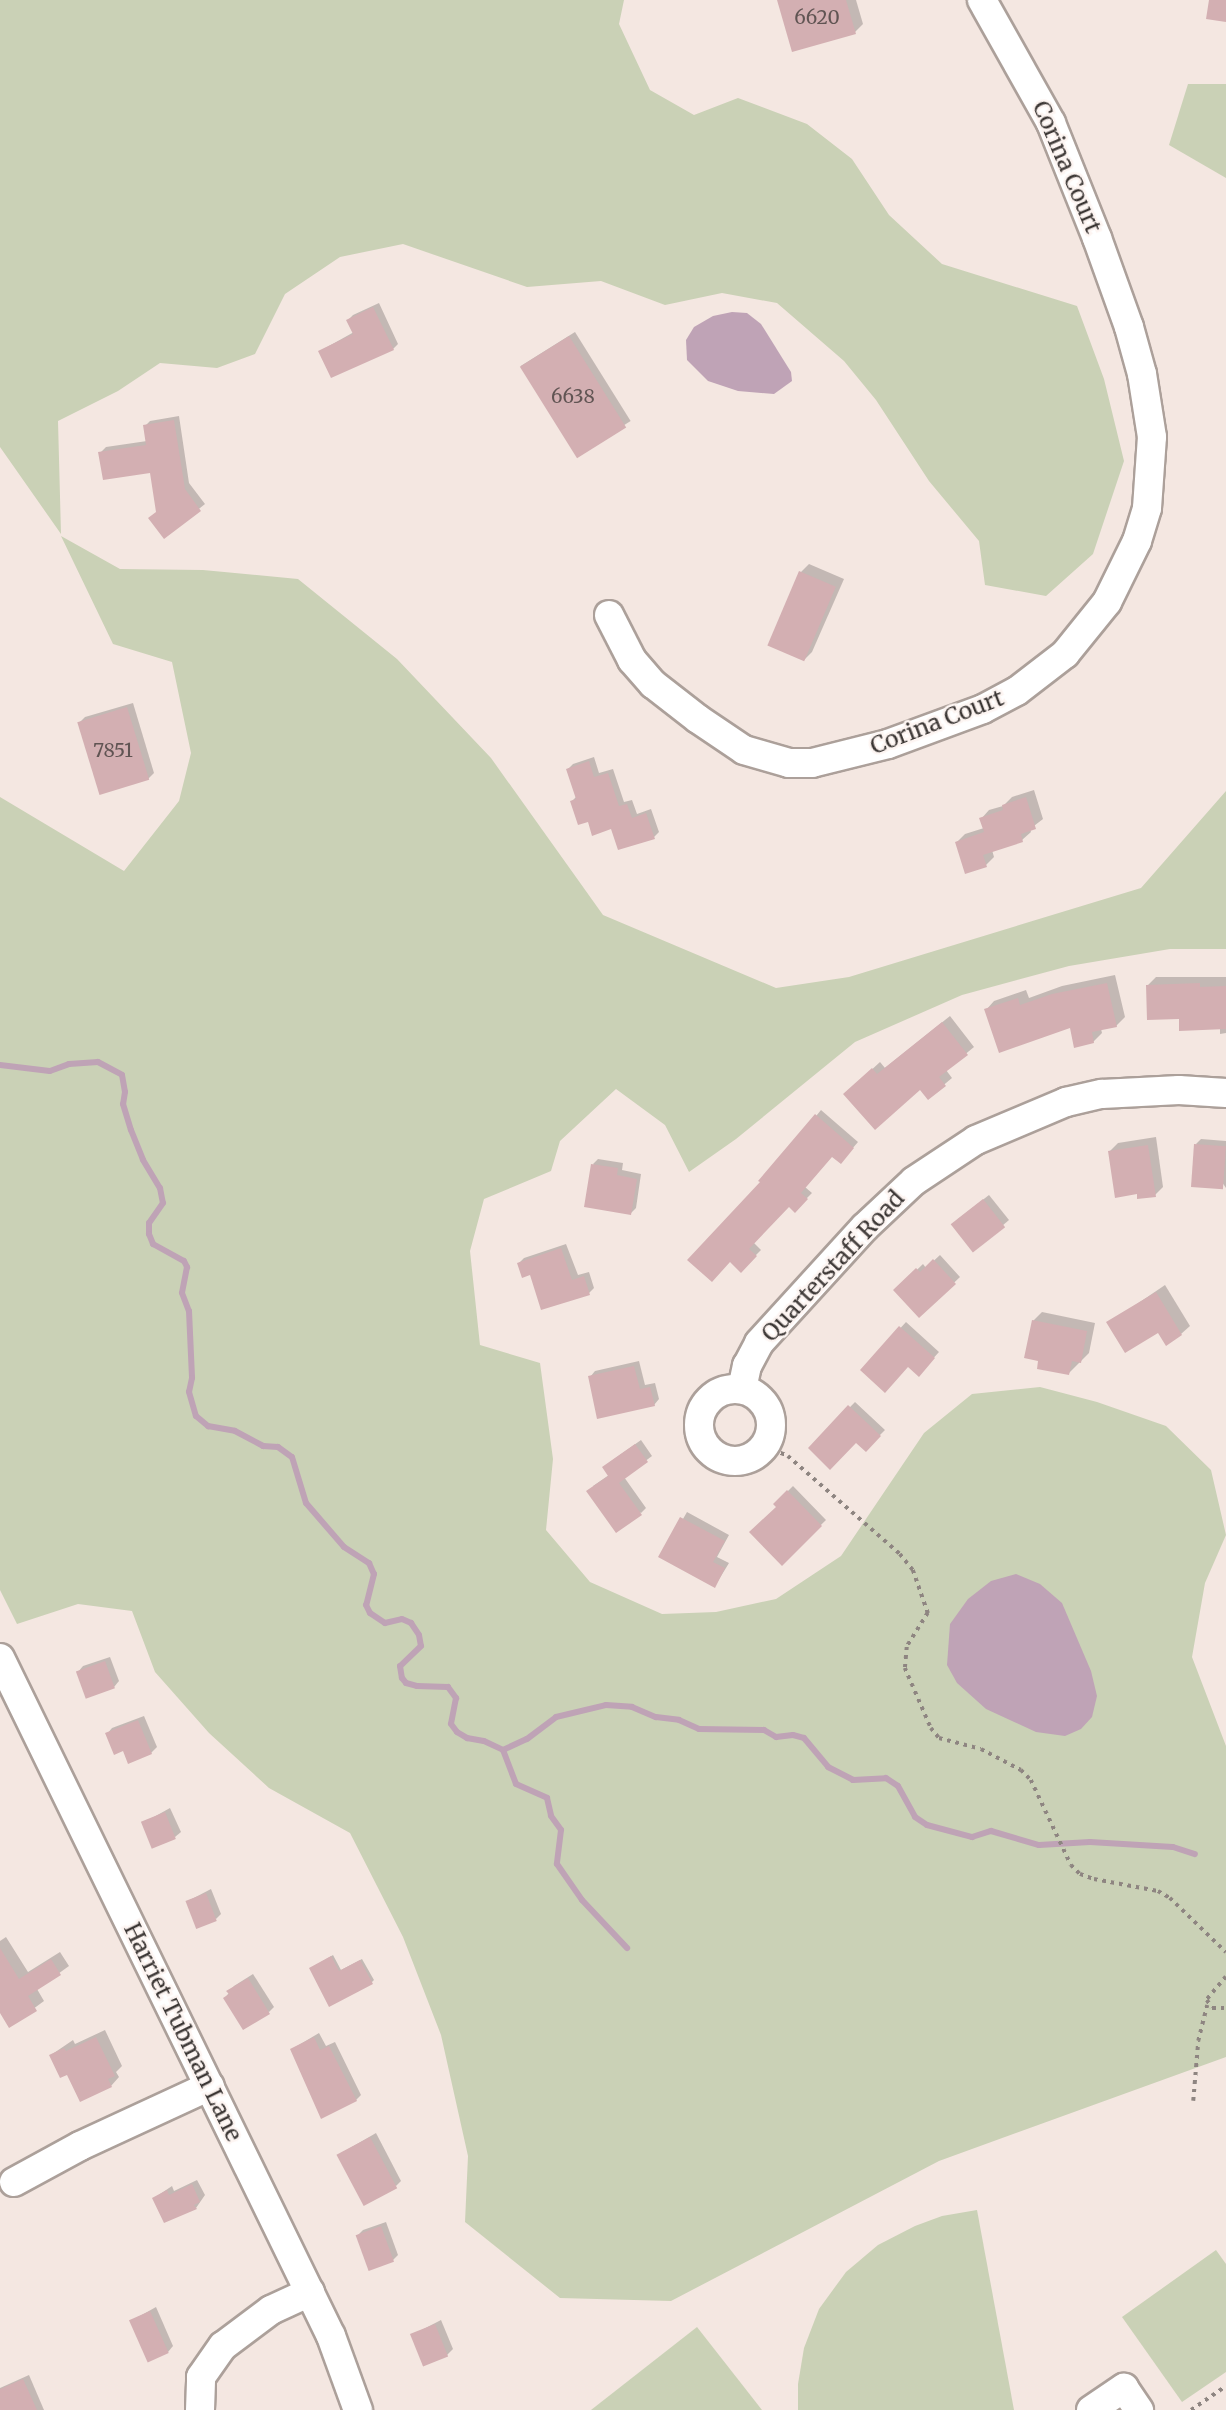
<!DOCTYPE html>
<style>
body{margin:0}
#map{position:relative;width:1226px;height:2410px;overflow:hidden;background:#f4e7e1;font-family:Merriweather,serif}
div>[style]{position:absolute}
.green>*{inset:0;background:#cad1b6}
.water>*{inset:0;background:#bfa3b6}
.shadow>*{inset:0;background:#0003;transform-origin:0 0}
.stream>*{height:6px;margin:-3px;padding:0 3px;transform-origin:3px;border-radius:3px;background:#bfa3b6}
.building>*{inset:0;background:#d3afb2;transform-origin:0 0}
.path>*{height:3.5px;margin-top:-1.75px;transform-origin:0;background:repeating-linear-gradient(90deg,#8e8581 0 3.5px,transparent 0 8.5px)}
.roads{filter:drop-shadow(2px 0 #aca09a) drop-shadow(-2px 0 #aca09a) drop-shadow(0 2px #aca09a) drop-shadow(0 -2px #aca09a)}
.minor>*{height:28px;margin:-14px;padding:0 14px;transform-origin:14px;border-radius:14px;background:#fff}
.minor>.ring{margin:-14px;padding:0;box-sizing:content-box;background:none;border:28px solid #fff;border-radius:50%}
span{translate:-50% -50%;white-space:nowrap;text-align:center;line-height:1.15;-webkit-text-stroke:5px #fdf5f2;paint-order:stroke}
.number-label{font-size:19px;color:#605453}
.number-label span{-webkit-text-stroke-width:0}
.street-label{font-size:23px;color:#3a3533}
</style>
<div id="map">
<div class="green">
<div style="clip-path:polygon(0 0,624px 0,619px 24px,650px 90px,694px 115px,738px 98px,807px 124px,852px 159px,889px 215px,942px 264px,1077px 306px,1104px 379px,1124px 461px,1093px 554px,1046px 596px,985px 585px,979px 541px,929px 481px,876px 400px,844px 361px,777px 303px,722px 293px,665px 305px,601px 281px,527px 287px,403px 244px,340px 257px,285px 294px,255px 354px,217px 368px,160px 363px,118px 391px,58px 421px,61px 534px,0 447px)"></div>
<div style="clip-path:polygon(1188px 84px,1226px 84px,1226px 178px,1169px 145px)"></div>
<div style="clip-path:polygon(61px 536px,120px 569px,203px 570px,298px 579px,397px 659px,491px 758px,603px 915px,776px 988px,849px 977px,1141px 888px,1226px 791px,1226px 949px,1170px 949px,1069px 966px,962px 995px,855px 1042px,736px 1139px,689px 1172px,665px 1125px,616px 1089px,560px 1141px,551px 1171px,484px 1199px,470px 1251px,480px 1345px,540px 1363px,553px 1459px,546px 1530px,590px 1582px,662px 1614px,716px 1612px,776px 1599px,841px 1556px,924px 1433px,972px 1394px,1040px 1387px,1097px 1402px,1166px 1426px,1211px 1470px,1226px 1535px,1205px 1583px,1192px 1657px,1226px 1746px,1226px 2057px,939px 2161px,671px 2301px,560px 2298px,465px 2222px,468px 2156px,441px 2035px,403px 1937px,350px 1833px,269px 1788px,209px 1733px,155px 1672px,132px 1611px,78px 1604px,17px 1624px,0 1590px,0 797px,124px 871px,179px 801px,191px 753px,172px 662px,113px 644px)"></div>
<div style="clip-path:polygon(977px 2210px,1014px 2410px,798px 2410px,798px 2384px,804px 2348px,819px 2309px,846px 2272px,878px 2245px,915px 2226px,942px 2216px)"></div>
<div style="clip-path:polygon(1216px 2250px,1226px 2264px,1226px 2372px,1182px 2402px,1122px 2317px)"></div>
<div style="clip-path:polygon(697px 2327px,762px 2410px,591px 2410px)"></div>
</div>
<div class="water">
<div style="clip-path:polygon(732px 312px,747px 313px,761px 324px,791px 372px,792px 381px,774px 394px,738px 391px,708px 381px,687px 360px,686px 340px,694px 327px,713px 316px)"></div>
<div style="clip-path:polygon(1016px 1574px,1040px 1584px,1062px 1603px,1091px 1671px,1097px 1696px,1092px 1717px,1081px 1729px,1065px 1736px,1036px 1732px,986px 1709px,957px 1683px,947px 1665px,950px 1624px,968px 1599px,991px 1581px)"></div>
</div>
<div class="shadow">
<div style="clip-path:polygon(779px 0,856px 0,863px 24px,855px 32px)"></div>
<div style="clip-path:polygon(379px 303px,398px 344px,393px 349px,320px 351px,354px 332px,348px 320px,353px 315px)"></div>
<div style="left:575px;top:332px;width:105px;height:64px;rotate:58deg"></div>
<div style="clip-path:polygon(179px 416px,189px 483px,205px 504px,164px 537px,151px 471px,100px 453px,106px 447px,147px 441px,145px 426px,150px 421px)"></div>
<div style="clip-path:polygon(809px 564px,844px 579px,812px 652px,804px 660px,801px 572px)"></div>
<div style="clip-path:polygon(133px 703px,154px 773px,148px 779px,79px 723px,85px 717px)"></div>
<div style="clip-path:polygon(594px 757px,599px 773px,613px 769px,624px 802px,632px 800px,637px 814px,651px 809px,659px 832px,654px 837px,589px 819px,572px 801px,577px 796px,568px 769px,573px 764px)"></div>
<div style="clip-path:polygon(1034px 790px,1043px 819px,1030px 829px,1031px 832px,1022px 840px,992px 850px,994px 857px,986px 865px,957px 842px,965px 834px,984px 828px,981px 819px,989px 810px,1003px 806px,1012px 797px)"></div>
<div style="clip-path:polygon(1115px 975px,1125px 1017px,1116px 1026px,1101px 1029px,1102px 1033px,1093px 1042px,1071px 1026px,986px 1010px,994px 1001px,1026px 990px,1029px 998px,1062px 986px)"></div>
<div style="clip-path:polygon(1156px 977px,1226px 977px,1226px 1033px,1220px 1034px,1220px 1028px,1181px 1017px,1147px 986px)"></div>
<div style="clip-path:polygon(950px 1016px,974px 1047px,946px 1070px,952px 1078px,928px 1098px,920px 1087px,853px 1087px,880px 1062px,885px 1068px)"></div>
<div style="clip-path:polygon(821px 1110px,858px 1142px,846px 1156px,833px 1155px,805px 1187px,812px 1193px,795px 1210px,789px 1205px,753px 1242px,761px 1250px,741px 1270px,762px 1182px)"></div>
<div style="clip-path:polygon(1156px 1137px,1163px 1187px,1155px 1195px,1138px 1192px,1110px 1151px,1118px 1143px)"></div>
<div style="clip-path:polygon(1201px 1139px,1226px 1141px,1226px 1188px,1196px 1144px)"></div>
<div style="clip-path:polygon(598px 1159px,623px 1163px,622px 1170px,641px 1174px,636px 1208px,631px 1213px,593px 1164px)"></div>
<div style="clip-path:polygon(989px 1195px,1009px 1220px,974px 1250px,958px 1219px)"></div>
<div style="clip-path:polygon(566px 1244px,578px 1275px,589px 1272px,594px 1288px,589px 1293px,531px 1273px,519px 1263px,524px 1258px)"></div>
<div style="clip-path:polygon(940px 1255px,960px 1277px,919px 1316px,896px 1290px,923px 1264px,926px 1268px)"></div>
<div style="clip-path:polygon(1165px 1285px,1190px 1326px,1181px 1334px,1109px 1323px)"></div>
<div style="clip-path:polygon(1042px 1312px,1095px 1323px,1089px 1353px,1069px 1373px,1040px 1359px,1033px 1321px)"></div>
<div style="clip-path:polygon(906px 1322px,939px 1352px,919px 1374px,908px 1365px,862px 1370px)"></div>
<div style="clip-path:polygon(639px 1361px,645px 1385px,655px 1383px,659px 1399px,654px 1405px,590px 1377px,595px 1371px)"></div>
<div style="clip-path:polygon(855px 1402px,885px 1430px,866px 1449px,856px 1440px,810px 1448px)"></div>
<div style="clip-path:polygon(641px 1440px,652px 1456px,624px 1477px,646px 1508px,641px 1513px,593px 1486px,609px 1475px,610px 1462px)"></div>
<div style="clip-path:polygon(793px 1486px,826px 1520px,782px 1563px,778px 1507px,775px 1504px)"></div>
<div style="clip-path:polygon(687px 1512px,729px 1535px,717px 1557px,729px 1563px,715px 1586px,661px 1557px)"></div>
<div style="clip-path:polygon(110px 1657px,119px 1681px,114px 1687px,78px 1672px,83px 1666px)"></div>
<div style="clip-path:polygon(144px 1716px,157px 1747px,151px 1753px,124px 1749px,107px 1734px,112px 1728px)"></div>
<div style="clip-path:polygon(170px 1808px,181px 1832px,175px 1837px,143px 1823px)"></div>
<div style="clip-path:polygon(211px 1889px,221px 1914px,216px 1919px,188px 1901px)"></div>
<div style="clip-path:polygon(6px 1937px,28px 1972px,60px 1952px,69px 1966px,37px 1989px,44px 2001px,10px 2026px,0 2009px,0 1941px)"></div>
<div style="clip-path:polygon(333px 1955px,341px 1970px,362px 1959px,374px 1980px,372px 1982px,313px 1967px)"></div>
<div style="clip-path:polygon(253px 1974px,274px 2007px,269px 2012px,225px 1998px,234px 1986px)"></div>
<div style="clip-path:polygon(105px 2030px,122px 2066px,116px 2072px,119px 2077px,111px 2086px,68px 2073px,51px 2055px,73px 2040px,75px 2044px)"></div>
<div style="clip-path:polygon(319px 2033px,326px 2046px,335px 2042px,361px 2095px,356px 2100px,292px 2049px)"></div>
<div style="clip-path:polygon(376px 2133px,401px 2181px,396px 2186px,338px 2155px)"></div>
<div style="clip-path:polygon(197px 2180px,205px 2195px,196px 2208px,154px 2198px,172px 2186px,174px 2191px)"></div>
<div style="clip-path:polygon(386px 2222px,398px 2255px,393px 2260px,358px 2235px,363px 2230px)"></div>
<div style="clip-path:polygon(156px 2307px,173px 2346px,168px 2352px,131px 2321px)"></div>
<div style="clip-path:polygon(441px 2320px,453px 2349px,447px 2355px,412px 2335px)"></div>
<div style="clip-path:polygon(29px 2375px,44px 2410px,0 2410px,0 2388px)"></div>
</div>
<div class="stream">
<div style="left:0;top:1065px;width:50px;rotate:6.8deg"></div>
<div style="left:50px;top:1071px;width:20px;rotate:-20deg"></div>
<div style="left:69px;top:1064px;width:29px;rotate:-4deg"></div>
<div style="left:98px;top:1062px;width:27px;rotate:28deg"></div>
<div style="left:122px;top:1075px;width:17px;rotate:80deg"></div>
<div style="left:125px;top:1092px;width:12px;rotate:99deg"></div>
<div style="left:123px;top:1104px;width:27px;rotate:73deg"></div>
<div style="left:131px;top:1130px;width:32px;rotate:68deg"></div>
<div style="left:143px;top:1160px;width:33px;rotate:59deg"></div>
<div style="left:160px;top:1188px;width:15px;rotate:79deg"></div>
<div style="left:163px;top:1203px;width:24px;rotate:125deg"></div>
<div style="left:149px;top:1223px;width:11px;rotate:90deg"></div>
<div style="left:149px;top:1234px;width:11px;rotate:68deg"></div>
<div style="left:153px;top:1244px;width:35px;rotate:29deg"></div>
<div style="left:184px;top:1261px;width:7px;rotate:63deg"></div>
<div style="left:187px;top:1267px;width:26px;rotate:101deg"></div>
<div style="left:182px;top:1293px;width:19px;rotate:69deg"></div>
<div style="left:189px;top:1311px;width:67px;rotate:87.4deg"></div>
<div style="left:192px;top:1378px;width:14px;rotate:102deg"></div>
<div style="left:189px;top:1392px;width:25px;rotate:74deg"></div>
<div style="left:196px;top:1416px;width:16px;rotate:40deg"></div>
<div style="left:208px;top:1426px;width:27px;rotate:10deg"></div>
<div style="left:235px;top:1431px;width:32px;rotate:28deg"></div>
<div style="left:263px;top:1446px;width:15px;rotate:4deg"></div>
<div style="left:278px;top:1447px;width:17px;rotate:36deg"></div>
<div style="left:292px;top:1457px;width:48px;rotate:73.1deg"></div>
<div style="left:306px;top:1503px;width:58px;rotate:49.2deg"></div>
<div style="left:344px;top:1547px;width:30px;rotate:33deg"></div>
<div style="left:369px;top:1563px;width:12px;rotate:66deg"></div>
<div style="left:374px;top:1574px;width:32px;rotate:104deg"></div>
<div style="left:366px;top:1605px;width:9px;rotate:63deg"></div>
<div style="left:370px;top:1613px;width:18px;rotate:34deg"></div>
<div style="left:385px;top:1623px;width:17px;rotate:-13deg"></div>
<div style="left:402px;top:1619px;width:10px;rotate:24deg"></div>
<div style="left:411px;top:1623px;width:14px;rotate:56deg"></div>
<div style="left:419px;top:1635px;width:11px;rotate:80deg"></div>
<div style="left:421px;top:1646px;width:29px;rotate:136deg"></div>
<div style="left:400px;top:1666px;width:12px;rotate:81deg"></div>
<div style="left:402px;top:1678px;width:6px;rotate:51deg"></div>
<div style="left:406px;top:1683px;width:11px;rotate:15deg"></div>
<div style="left:417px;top:1686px;width:31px;rotate:2deg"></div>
<div style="left:448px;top:1687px;width:14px;rotate:54deg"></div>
<div style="left:456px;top:1698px;width:26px;rotate:101deg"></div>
<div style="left:451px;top:1724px;width:10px;rotate:53deg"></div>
<div style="left:457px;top:1732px;width:12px;rotate:31deg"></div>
<div style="left:467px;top:1738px;width:17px;rotate:10deg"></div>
<div style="left:484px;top:1741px;width:21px;rotate:25deg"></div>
<div style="left:503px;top:1750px;width:36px;rotate:69deg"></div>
<div style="left:516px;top:1784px;width:34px;rotate:24deg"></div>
<div style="left:547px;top:1798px;width:18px;rotate:77deg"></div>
<div style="left:551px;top:1816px;width:17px;rotate:54deg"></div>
<div style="left:561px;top:1830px;width:34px;rotate:97deg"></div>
<div style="left:557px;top:1864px;width:44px;rotate:55.2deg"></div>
<div style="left:582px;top:1900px;width:66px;rotate:46.8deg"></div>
<div style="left:503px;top:1750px;width:26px;rotate:-25deg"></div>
<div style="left:527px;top:1739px;width:36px;rotate:-37deg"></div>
<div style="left:556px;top:1717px;width:51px;rotate:-13.5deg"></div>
<div style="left:606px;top:1705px;width:26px;rotate:4deg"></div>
<div style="left:632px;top:1707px;width:26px;rotate:23deg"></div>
<div style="left:656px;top:1717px;width:23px;rotate:7deg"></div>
<div style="left:679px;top:1720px;width:22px;rotate:24deg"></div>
<div style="left:699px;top:1729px;width:65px;rotate:0.9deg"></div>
<div style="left:764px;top:1730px;width:14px;rotate:30deg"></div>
<div style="left:776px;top:1737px;width:17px;rotate:-7deg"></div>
<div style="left:793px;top:1735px;width:11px;rotate:15deg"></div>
<div style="left:804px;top:1738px;width:38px;rotate:50deg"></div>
<div style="left:828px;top:1767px;width:28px;rotate:27deg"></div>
<div style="left:853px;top:1780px;width:33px;rotate:-3deg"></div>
<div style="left:886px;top:1778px;width:14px;rotate:34deg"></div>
<div style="left:898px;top:1786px;width:35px;rotate:61deg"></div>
<div style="left:915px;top:1817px;width:14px;rotate:34deg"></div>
<div style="left:927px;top:1825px;width:47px;rotate:14.9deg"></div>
<div style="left:972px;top:1837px;width:20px;rotate:-18deg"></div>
<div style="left:991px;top:1831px;width:50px;rotate:16.3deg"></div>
<div style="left:1039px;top:1845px;width:51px;rotate:-3.4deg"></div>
<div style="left:1090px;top:1842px;width:83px;rotate:3.4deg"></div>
<div style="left:1173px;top:1847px;width:23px;rotate:18deg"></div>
</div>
<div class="building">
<div style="clip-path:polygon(777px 0,846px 0,856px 34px,792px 52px)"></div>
<div style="clip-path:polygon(1209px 0,1226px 0,1226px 22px,1206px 19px)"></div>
<div style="clip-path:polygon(373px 307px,394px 350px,331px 378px,318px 351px,353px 334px,346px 320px)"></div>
<div style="left:569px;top:336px;width:108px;height:58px;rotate:58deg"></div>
<div style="clip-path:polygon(174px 420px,185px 489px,201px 511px,164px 539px,148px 518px,156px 512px,150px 473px,103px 480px,98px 452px,146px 445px,143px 425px)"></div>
<div style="left:799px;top:571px;width:40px;height:81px;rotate:23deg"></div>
<div style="left:127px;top:707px;width:76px;height:52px;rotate:73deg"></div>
<div style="clip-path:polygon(589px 761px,594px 777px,608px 773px,619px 806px,627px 804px,632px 818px,646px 813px,655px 839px,618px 850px,611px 829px,592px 836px,588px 822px,578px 825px,570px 801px,576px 799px,566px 769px)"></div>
<div style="clip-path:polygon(1026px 797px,1036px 829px,1021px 834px,1023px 842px,983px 855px,987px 867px,965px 874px,955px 842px,984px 832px,979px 818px,1003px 810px,1002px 805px)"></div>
<div style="clip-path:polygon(1107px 983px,1117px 1027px,1092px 1032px,1094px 1043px,1074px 1048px,1070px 1028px,999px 1053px,984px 1009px,1018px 998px,1020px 1005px,1052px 994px)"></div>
<div style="clip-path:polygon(1200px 983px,1200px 987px,1226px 986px,1226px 1029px,1179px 1031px,1179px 1019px,1147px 1020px,1146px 985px)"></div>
<div style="clip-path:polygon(942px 1022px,968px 1055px,939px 1077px,946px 1086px,928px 1100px,920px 1090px,875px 1130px,843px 1094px,872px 1068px,877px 1074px)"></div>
<div style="clip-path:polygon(815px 1114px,854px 1148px,841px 1164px,832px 1157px,801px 1193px,808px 1199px,795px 1213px,789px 1207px,749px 1249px,757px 1256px,741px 1273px,730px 1262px,712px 1282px,687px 1260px,760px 1182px,758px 1181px)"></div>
<div style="left:1194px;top:1144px;width:32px;height:43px;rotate:4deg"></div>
<div style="clip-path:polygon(1148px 1145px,1156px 1197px,1137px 1199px,1137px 1194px,1115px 1198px,1108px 1151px)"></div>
<div style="clip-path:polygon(591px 1164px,618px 1168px,617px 1175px,637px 1179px,631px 1215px,584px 1207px)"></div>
<div style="left:983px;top:1199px;width:36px;height:41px;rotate:52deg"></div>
<div style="clip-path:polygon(561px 1248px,572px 1280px,584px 1276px,590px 1295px,541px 1310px,530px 1275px,522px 1278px,517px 1263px)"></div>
<div style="clip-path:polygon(933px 1259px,956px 1284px,919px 1318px,893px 1290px,916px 1268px,920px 1272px)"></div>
<div style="clip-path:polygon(1156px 1292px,1182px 1335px,1166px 1346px,1158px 1333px,1125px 1353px,1106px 1322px)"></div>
<div style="clip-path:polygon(1032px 1320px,1087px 1331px,1081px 1363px,1072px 1361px,1069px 1375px,1037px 1369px,1038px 1361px,1024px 1358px)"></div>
<div style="clip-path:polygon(899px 1326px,935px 1358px,919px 1377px,908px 1367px,885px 1393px,860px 1370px)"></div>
<div style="clip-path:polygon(634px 1366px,640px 1389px,650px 1387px,655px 1406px,597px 1419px,588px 1376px)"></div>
<div style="clip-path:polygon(848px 1405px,881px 1436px,866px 1452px,856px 1443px,830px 1470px,808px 1448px)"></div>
<div style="clip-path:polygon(635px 1444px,648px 1462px,619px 1483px,642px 1515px,616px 1533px,586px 1491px,608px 1476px,602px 1467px)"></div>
<div style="clip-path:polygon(787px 1490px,822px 1526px,782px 1566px,749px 1532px,776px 1507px,773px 1504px)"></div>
<div style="clip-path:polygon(680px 1517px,725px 1541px,713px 1562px,725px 1568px,715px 1588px,658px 1557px)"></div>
<div style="left:105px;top:1661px;width:29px;height:31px;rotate:70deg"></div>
<div style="clip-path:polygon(138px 1720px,152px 1754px,128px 1764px,123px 1751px,114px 1755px,105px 1733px)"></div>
<div style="left:165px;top:1812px;width:29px;height:26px;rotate:68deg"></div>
<div style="left:206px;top:1893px;width:30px;height:22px;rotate:69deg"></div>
<div style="clip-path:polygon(0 1948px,19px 1979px,51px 1959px,61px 1975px,28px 1996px,37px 2011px,9px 2028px,0 2013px)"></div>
<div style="clip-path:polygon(331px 1956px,339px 1971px,360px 1960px,373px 1984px,329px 2007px,309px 1968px)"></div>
<div style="clip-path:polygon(248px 1978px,270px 2014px,243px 2030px,223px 1998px,229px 1994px,226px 1991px)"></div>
<div style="clip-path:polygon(96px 2037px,115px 2076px,108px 2079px,112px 2087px,80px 2102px,67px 2075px,60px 2078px,49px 2055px,64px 2048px,66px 2051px)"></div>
<div style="clip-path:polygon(314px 2037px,320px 2050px,329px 2046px,357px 2101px,321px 2119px,290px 2049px)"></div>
<div style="left:370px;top:2137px;width:58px;height:38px;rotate:62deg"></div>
<div style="clip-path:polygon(192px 2184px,200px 2202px,194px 2205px,197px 2209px,164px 2223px,152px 2198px,167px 2190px,169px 2195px)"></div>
<div style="left:381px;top:2226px;width:38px;height:27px;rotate:70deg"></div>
<div style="left:150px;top:2311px;width:46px;height:23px;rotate:66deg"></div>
<div style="left:435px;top:2324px;width:35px;height:27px;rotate:68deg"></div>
<div style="clip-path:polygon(23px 2379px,37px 2410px,0 2410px,0 2389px)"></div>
</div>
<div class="path">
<div style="left:765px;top:1447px;width:25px;rotate:21deg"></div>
<div style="left:788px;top:1456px;width:149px;rotate:41.2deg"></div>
<div style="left:900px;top:1554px;width:21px;rotate:51deg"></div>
<div style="left:913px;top:1570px;width:46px;rotate:70.8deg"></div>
<div style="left:928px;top:1613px;width:40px;rotate:122deg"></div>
<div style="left:907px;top:1647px;width:21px;rotate:95deg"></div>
<div style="left:905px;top:1668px;width:65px;rotate:66.6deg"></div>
<div style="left:931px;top:1728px;width:13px;rotate:51deg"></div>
<div style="left:939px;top:1738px;width:43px;rotate:14.7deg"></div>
<div style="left:981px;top:1749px;width:45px;rotate:27.7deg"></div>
<div style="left:1021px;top:1770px;width:14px;rotate:45deg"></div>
<div style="left:1031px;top:1780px;width:94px;rotate:64.8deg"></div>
<div style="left:1071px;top:1865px;width:13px;rotate:45deg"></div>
<div style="left:1080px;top:1874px;width:15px;rotate:20deg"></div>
<div style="left:1094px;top:1879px;width:65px;rotate:10.6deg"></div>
<div style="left:1158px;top:1891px;width:14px;rotate:30deg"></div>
<div style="left:1170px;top:1898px;width:78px;rotate:44deg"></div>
<div style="left:1226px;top:1977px;width:30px;rotate:130deg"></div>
<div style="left:1207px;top:2000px;width:9px;rotate:58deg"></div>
<div style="left:1212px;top:2008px;width:14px"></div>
<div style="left:1193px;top:2101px;width:60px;rotate:-85.2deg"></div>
<div style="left:1198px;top:2041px;width:37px;rotate:-76deg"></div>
<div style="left:1191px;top:2410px;width:42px;rotate:-34.4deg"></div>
</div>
<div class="roads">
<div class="minor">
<div style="left:609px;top:615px;width:51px;rotate:62.9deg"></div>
<div style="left:632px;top:660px;width:32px;rotate:49deg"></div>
<div style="left:653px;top:684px;width:57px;rotate:37.9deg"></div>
<div style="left:698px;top:719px;width:55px;rotate:34deg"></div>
<div style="left:744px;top:750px;width:47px;rotate:16.1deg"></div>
<div style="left:789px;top:763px;width:23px"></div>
<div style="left:812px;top:763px;width:78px;rotate:-14deg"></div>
<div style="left:888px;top:744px;width:101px;rotate:-20.2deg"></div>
<div style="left:983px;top:709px;width:38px;rotate:-28deg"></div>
<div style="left:1017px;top:691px;width:61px;rotate:-37.6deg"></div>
<div style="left:1065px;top:654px;width:67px;rotate:-51.1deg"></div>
<div style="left:1107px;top:602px;width:68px;rotate:-63.8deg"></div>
<div style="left:1137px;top:541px;width:34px;rotate:-73deg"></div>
<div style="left:1147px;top:508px;width:71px;rotate:-86deg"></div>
<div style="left:1152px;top:437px;width:64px;rotate:-99deg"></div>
<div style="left:1142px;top:374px;width:49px;rotate:-105.5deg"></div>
<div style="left:1129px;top:327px;width:95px;rotate:-109.8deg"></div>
<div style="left:1097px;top:238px;width:124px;rotate:-111.8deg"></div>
<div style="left:1051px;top:123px;width:141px;rotate:-119.3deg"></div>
<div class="ring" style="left:699px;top:1389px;width:44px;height:44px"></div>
<div style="left:742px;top:1389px;width:24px;rotate:-78deg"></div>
<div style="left:747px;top:1366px;width:26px;rotate:-62deg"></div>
<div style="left:759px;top:1343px;width:157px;rotate:-47.6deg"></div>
<div style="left:865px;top:1227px;width:67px;rotate:-43.2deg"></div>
<div style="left:914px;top:1181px;width:74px;rotate:-33.5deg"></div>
<div style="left:976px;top:1140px;width:98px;rotate:-22.9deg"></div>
<div style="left:1066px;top:1102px;width:37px;rotate:-13deg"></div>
<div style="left:1102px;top:1094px;width:77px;rotate:-3deg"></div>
<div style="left:1179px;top:1090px;width:47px;rotate:3.7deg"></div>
<div style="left:0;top:1658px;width:754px;rotate:63.98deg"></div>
<div style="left:331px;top:2336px;width:79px;rotate:70deg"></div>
<div style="left:14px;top:2182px;width:75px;rotate:-28.6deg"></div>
<div style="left:80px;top:2146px;width:143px;rotate:-24.8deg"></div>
<div style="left:200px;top:2410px;width:33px;rotate:-88deg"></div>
<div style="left:201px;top:2377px;width:38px;rotate:-55deg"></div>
<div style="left:223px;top:2346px;width:60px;rotate:-36.9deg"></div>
<div style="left:271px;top:2310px;width:43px;rotate:-24.8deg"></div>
<div style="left:1091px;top:2410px;width:40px;rotate:-34deg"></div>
<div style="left:1124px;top:2388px;width:27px;rotate:56deg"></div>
</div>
</div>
<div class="number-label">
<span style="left:817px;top:18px">6620</span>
<span style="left:573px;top:397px">6638</span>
<span style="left:113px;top:751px">7851</span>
</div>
<div class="street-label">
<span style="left:1067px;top:167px;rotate:67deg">Corina Court</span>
<span style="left:937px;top:722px;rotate:-21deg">Corina Court</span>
<span style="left:833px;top:1266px;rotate:-47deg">Quarterstaff Road</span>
<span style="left:183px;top:2032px;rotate:64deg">Harriet Tubman Lane</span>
</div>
</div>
